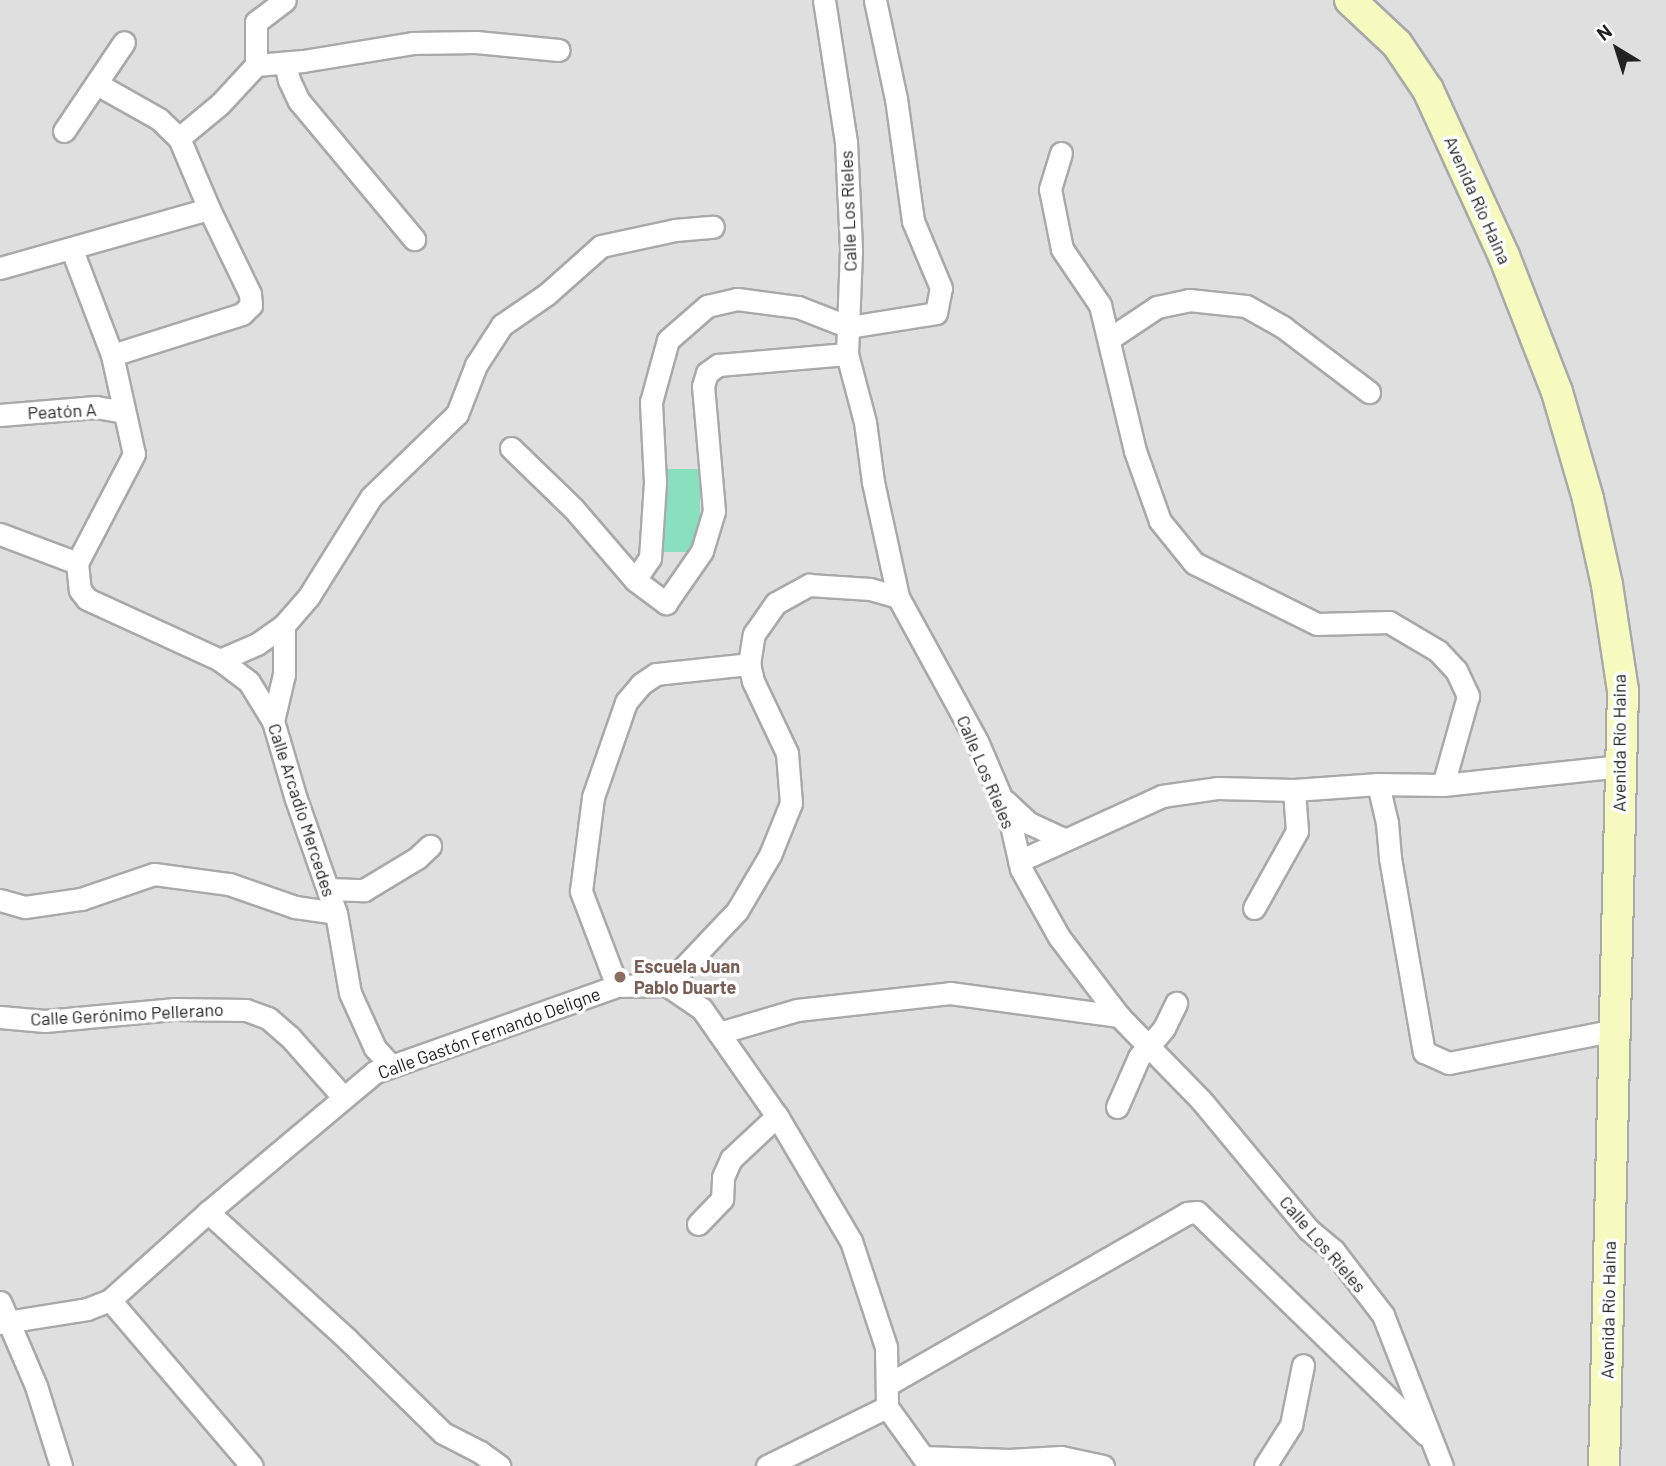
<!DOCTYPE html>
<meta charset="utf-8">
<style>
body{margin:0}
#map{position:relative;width:1666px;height:1466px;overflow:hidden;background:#f2efe9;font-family:Barlow,sans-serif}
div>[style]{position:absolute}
.residential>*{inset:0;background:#e0dfdf;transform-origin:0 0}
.pitch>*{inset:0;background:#88e0be;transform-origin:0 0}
.roads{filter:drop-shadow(2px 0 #a9a9a9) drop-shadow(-2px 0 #a9a9a9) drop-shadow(0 2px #a9a9a9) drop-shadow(0 -2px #a9a9a9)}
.street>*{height:21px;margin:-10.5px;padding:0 10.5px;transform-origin:10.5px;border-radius:10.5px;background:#fff}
.secondary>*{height:30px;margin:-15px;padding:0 15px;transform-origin:15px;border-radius:15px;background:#f7fabf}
.dots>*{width:19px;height:19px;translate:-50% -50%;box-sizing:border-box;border:4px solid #fff;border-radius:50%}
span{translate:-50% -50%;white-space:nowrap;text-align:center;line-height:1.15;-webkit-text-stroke:7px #fff;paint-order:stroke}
.street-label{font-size:18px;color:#222}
.education-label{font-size:18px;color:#785e54;font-weight:700}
.left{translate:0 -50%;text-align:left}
.north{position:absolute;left:1582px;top:14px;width:70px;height:70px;-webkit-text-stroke:5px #fff;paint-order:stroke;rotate:322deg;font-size:19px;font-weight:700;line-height:28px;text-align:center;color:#222}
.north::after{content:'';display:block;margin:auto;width:24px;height:32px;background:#222;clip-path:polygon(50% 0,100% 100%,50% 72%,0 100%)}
</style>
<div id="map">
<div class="residential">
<div style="left:0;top:0;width:1666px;height:1466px"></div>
</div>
<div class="pitch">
<div style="left:659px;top:469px;width:41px;height:83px"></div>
</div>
<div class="roads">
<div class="street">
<div style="left:824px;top:0;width:144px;rotate:81.2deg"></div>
<div style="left:846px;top:142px;width:108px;rotate:87.3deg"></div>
<div style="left:851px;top:250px;width:104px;rotate:92.2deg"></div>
<div style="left:847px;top:354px;width:70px;rotate:75.2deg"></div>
<div style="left:865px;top:422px;width:61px;rotate:82.4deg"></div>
<div style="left:873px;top:482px;width:118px;rotate:77.7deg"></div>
<div style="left:898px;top:597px;width:164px;rotate:61.3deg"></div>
<div style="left:977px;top:741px;width:82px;rotate:66.9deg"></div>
<div style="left:1009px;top:816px;width:54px;rotate:77.2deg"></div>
<div style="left:1021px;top:869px;width:78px;rotate:60.8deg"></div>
<div style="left:1059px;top:937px;width:99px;rotate:52.8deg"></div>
<div style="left:1119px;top:1016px;width:117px;rotate:45.7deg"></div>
<div style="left:1201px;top:1100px;width:168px;rotate:50.3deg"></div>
<div style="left:1308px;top:1229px;width:34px;rotate:40deg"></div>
<div style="left:1334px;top:1251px;width:81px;rotate:52.6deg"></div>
<div style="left:1383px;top:1315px;width:162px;rotate:68.7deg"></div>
<div style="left:285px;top:63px;width:17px;rotate:77deg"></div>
<div style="left:289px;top:80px;width:23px;rotate:65deg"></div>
<div style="left:299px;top:101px;width:180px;rotate:50.2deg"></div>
<div style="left:256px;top:65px;width:43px;rotate:-90deg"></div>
<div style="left:256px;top:22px;width:36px;rotate:-37deg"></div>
<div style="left:97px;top:84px;width:71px;rotate:29.4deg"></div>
<div style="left:159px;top:119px;width:28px;rotate:44deg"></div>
<div style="left:179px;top:138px;width:77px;rotate:67.1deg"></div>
<div style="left:209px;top:209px;width:94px;rotate:64.2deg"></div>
<div style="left:250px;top:294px;width:11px;rotate:85deg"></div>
<div style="left:251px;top:305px;width:13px;rotate:135deg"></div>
<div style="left:242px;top:314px;width:136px;rotate:162.5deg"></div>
<div style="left:64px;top:131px;width:107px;rotate:-56deg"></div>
<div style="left:179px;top:138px;width:53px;rotate:-39.7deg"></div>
<div style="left:220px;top:104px;width:53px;rotate:-47.3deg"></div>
<div style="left:256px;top:65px;width:47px;rotate:-4.9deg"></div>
<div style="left:303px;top:61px;width:111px;rotate:-9.3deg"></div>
<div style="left:413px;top:43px;width:63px;rotate:-0.9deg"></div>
<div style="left:476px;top:42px;width:83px;rotate:5.5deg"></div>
<div style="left:1061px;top:153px;width:38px;rotate:107deg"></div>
<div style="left:1050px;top:189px;width:61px;rotate:78.7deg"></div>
<div style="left:1062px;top:249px;width:68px;rotate:55.8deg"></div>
<div style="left:1100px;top:305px;width:150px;rotate:76.5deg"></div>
<div style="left:1135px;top:451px;width:74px;rotate:70.3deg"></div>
<div style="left:1160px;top:521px;width:54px;rotate:51deg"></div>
<div style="left:1194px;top:563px;width:137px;rotate:26.4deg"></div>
<div style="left:1317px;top:624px;width:72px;rotate:-1.6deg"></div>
<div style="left:1389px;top:622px;width:57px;rotate:30.6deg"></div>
<div style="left:1438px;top:651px;width:26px;rotate:47deg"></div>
<div style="left:1456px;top:670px;width:29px;rotate:65deg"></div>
<div style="left:1468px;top:696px;width:92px;rotate:105.7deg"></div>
<div style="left:72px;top:250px;width:112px;rotate:69.1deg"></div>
<div style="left:112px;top:355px;width:101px;rotate:77.5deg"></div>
<div style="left:134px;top:454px;width:123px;rotate:117.6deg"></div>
<div style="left:0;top:268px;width:217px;rotate:-15.8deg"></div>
<div style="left:1109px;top:339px;width:58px;rotate:-33.7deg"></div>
<div style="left:1157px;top:307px;width:33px;rotate:-12deg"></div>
<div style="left:1189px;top:300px;width:57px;rotate:6deg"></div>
<div style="left:1246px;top:306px;width:43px;rotate:29.6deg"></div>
<div style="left:1283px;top:327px;width:108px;rotate:37.1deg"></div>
<div style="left:0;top:415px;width:96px;rotate:-4.8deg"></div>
<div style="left:96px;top:407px;width:27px;rotate:10deg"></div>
<div style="left:511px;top:448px;width:86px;rotate:44.1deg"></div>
<div style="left:573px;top:508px;width:95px;rotate:49.3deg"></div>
<div style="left:635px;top:580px;width:39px;rotate:37deg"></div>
<div style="left:666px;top:603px;width:63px;rotate:-55.3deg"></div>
<div style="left:702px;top:551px;width:42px;rotate:-73.3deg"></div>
<div style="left:714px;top:511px;width:125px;rotate:-95deg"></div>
<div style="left:703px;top:386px;width:14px;rotate:-73deg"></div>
<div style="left:707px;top:373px;width:14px;rotate:-36deg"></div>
<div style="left:718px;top:365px;width:129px;rotate:-4.9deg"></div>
<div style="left:0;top:534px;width:82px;rotate:20.6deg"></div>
<div style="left:77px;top:563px;width:27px;rotate:84deg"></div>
<div style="left:80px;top:590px;width:11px;rotate:52deg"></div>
<div style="left:87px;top:599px;width:146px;rotate:24.6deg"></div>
<div style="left:220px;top:660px;width:36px;rotate:37deg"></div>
<div style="left:249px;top:682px;width:46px;rotate:58.4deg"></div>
<div style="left:273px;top:721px;width:81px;rotate:73.6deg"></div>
<div style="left:296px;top:799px;width:121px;rotate:70.7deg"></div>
<div style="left:336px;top:913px;width:81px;rotate:80.1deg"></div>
<div style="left:350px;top:993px;width:60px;rotate:65.6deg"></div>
<div style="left:375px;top:1048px;width:24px;rotate:48deg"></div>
<div style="left:635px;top:580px;width:27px;rotate:-56deg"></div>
<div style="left:650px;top:558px;width:76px;rotate:-86.2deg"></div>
<div style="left:655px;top:482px;width:80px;rotate:-92.9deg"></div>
<div style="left:651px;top:402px;width:64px;rotate:-74.7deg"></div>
<div style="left:668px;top:340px;width:52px;rotate:-41.1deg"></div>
<div style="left:707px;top:306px;width:31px;rotate:-13deg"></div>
<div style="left:737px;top:299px;width:62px;rotate:7.5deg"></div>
<div style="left:798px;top:307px;width:55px;rotate:21.4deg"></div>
<div style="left:849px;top:327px;width:88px;rotate:-9.1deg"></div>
<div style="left:936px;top:313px;width:25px;rotate:-79deg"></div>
<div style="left:941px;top:288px;width:73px;rotate:-112.7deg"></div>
<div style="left:913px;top:221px;width:123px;rotate:-97.9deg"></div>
<div style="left:896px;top:99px;width:101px;rotate:-102deg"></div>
<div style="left:220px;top:660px;width:40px;rotate:-23.4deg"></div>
<div style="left:257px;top:644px;width:33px;rotate:-35deg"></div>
<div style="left:284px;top:625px;width:38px;rotate:-49deg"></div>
<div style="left:309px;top:596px;width:117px;rotate:-57.9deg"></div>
<div style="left:371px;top:497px;width:120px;rotate:-44deg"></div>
<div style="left:457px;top:414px;width:53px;rotate:-68.8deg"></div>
<div style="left:476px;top:365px;width:48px;rotate:-57deg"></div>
<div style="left:502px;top:325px;width:55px;rotate:-34.6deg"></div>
<div style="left:547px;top:294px;width:72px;rotate:-41.6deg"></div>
<div style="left:601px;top:246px;width:76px;rotate:-12.2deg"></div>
<div style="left:675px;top:230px;width:38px;rotate:-5deg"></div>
<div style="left:273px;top:721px;width:48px;rotate:-76.8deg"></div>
<div style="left:284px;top:674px;width:49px;rotate:-90deg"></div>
<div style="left:1378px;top:784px;width:40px;rotate:77deg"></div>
<div style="left:1387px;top:823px;width:35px;rotate:85deg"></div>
<div style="left:1390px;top:858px;width:197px;rotate:80.1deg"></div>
<div style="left:1424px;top:1052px;width:27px;rotate:24deg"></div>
<div style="left:1449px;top:1063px;width:169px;rotate:-11.2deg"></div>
<div style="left:1005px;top:801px;width:33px;rotate:43deg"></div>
<div style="left:1029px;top:823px;width:38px;rotate:25deg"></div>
<div style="left:1019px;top:861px;width:157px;rotate:-24.4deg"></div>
<div style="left:1162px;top:796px;width:57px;rotate:-8.1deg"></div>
<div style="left:1218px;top:788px;width:76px;rotate:1.5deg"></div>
<div style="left:1294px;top:790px;width:84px;rotate:-4.1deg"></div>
<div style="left:1378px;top:784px;width:65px;rotate:0.9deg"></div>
<div style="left:1443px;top:785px;width:179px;rotate:-6.1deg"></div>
<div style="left:328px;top:889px;width:36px;rotate:2deg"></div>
<div style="left:364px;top:890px;width:62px;rotate:-31.1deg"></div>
<div style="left:417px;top:858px;width:18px;rotate:-43deg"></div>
<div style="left:0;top:900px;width:26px;rotate:16deg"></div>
<div style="left:25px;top:907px;width:57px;rotate:-8.1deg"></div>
<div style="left:81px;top:899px;width:77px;rotate:-18.9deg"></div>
<div style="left:154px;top:874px;width:76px;rotate:7.6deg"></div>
<div style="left:229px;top:884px;width:70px;rotate:19.2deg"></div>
<div style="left:295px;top:907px;width:41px;rotate:8.3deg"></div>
<div style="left:1254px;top:908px;width:88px;rotate:-60.8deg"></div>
<div style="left:1297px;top:831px;width:41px;rotate:-94.2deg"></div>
<div style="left:667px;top:985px;width:102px;rotate:-46.6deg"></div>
<div style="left:737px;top:911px;width:65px;rotate:-59.5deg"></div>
<div style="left:770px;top:855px;width:56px;rotate:-68deg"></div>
<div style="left:791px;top:803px;width:50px;rotate:-94.6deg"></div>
<div style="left:787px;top:753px;width:80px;rotate:-115.3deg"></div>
<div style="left:753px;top:681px;width:17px;rotate:-103deg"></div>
<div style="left:749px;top:664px;width:30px;rotate:-81deg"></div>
<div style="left:754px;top:634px;width:38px;rotate:-55deg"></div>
<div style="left:776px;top:603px;width:38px;rotate:-29deg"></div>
<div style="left:809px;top:585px;width:61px;rotate:3.8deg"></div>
<div style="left:870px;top:589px;width:29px;rotate:16deg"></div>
<div style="left:617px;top:986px;width:102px;rotate:-110.8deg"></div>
<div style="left:581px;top:891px;width:95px;rotate:-82.7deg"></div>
<div style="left:593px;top:797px;width:101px;rotate:-70.8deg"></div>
<div style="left:626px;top:702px;width:23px;rotate:-50deg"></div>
<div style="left:641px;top:684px;width:18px;rotate:-34deg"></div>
<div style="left:656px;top:674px;width:94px;rotate:-6.1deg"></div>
<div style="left:0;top:1017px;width:45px;rotate:5.1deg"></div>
<div style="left:45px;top:1021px;width:131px;rotate:-5.3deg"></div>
<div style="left:175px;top:1009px;width:71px;rotate:0.8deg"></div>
<div style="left:246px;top:1010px;width:23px;rotate:20deg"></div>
<div style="left:268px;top:1018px;width:29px;rotate:41deg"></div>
<div style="left:290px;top:1037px;width:81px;rotate:48.5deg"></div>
<div style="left:719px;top:1033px;width:81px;rotate:-16.4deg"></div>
<div style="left:797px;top:1010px;width:154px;rotate:-6.3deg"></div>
<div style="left:950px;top:993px;width:171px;rotate:7.8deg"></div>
<div style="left:1117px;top:1107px;width:55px;rotate:-66.3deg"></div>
<div style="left:1139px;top:1057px;width:38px;rotate:-49deg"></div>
<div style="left:1164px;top:1028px;width:28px;rotate:-64deg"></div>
<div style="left:208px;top:1212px;width:188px;rotate:42.4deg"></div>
<div style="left:347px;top:1339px;width:134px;rotate:44.4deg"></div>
<div style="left:443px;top:1433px;width:42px;rotate:27.2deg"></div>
<div style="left:480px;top:1452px;width:24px;rotate:36deg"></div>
<div style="left:698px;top:1224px;width:35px;rotate:-46deg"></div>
<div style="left:722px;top:1199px;width:22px;rotate:-87deg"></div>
<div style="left:723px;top:1177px;width:20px;rotate:-66deg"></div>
<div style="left:731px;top:1159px;width:63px;rotate:-43.1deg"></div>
<div style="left:110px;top:1300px;width:218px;rotate:49.5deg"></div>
<div style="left:0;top:1302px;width:91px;rotate:66.8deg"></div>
<div style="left:36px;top:1386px;width:84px;rotate:72.6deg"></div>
<div style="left:0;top:1323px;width:88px;rotate:-9.1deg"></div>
<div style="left:87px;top:1309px;width:25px;rotate:-21deg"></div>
<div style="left:110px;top:1300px;width:132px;rotate:-41.9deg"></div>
<div style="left:208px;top:1212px;width:218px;rotate:-40deg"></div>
<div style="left:375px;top:1072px;width:257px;rotate:-19.6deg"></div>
<div style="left:617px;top:986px;width:50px;rotate:-1.1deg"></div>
<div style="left:667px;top:985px;width:42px;rotate:34.4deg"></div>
<div style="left:702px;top:1009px;width:131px;rotate:55deg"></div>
<div style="left:777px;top:1116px;width:145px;rotate:59.4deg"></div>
<div style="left:851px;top:1241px;width:112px;rotate:71.7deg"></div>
<div style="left:886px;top:1347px;width:60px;rotate:89deg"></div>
<div style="left:887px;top:1407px;width:62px;rotate:54.2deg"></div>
<div style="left:923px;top:1457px;width:86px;rotate:2deg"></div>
<div style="left:1009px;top:1460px;width:52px;rotate:-3.3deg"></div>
<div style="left:1061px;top:1457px;width:43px;rotate:12.1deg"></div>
<div style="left:887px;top:1385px;width:346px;rotate:-29.8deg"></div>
<div style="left:1187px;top:1213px;width:10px;rotate:-6deg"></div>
<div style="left:1197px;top:1212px;width:320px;rotate:44.2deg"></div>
<div style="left:767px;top:1466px;width:134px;rotate:-26.2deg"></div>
<div style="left:1265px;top:1466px;width:49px;rotate:-57.6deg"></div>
<div style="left:1291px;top:1425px;width:61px;rotate:-78.7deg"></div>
</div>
<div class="secondary">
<div style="left:1350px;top:0;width:64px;rotate:43.1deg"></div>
<div style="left:1397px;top:44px;width:55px;rotate:56deg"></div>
<div style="left:1428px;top:90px;width:183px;rotate:65.4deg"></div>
<div style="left:1504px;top:256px;width:146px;rotate:68.7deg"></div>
<div style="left:1557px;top:392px;width:111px;rotate:73.8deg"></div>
<div style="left:1588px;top:499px;width:88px;rotate:77.5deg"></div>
<div style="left:1607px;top:585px;width:107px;rotate:81.4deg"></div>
<div style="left:1623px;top:691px;width:775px;rotate:91.4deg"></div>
</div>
</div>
<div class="dots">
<div style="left:620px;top:977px;background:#8d6e63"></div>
</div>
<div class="street-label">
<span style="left:1478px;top:200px;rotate:66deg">Avenida Río Haina</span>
<span style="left:848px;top:211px;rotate:-92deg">Calle Los Rieles</span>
<span style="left:62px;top:411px;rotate:-3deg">Peatón A</span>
<span style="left:1619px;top:743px;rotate:-90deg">Avenida Río Haina</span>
<span style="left:986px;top:772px;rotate:67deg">Calle Los Rieles</span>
<span style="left:302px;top:810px;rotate:72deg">Calle Arcadio Mercedes</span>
<span style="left:127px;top:1014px;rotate:-3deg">Calle Gerónimo Pellerano</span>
<span style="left:489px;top:1033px;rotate:-20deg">Calle Gastón Fernando Deligne</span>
<span style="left:1323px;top:1244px;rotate:49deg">Calle Los Rieles</span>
<span style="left:1608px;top:1310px;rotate:-89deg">Avenida Río Haina</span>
</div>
<div class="education-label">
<span class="left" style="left:634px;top:977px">Escuela Juan<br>Pablo Duarte</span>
</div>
<div class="north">N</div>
</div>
